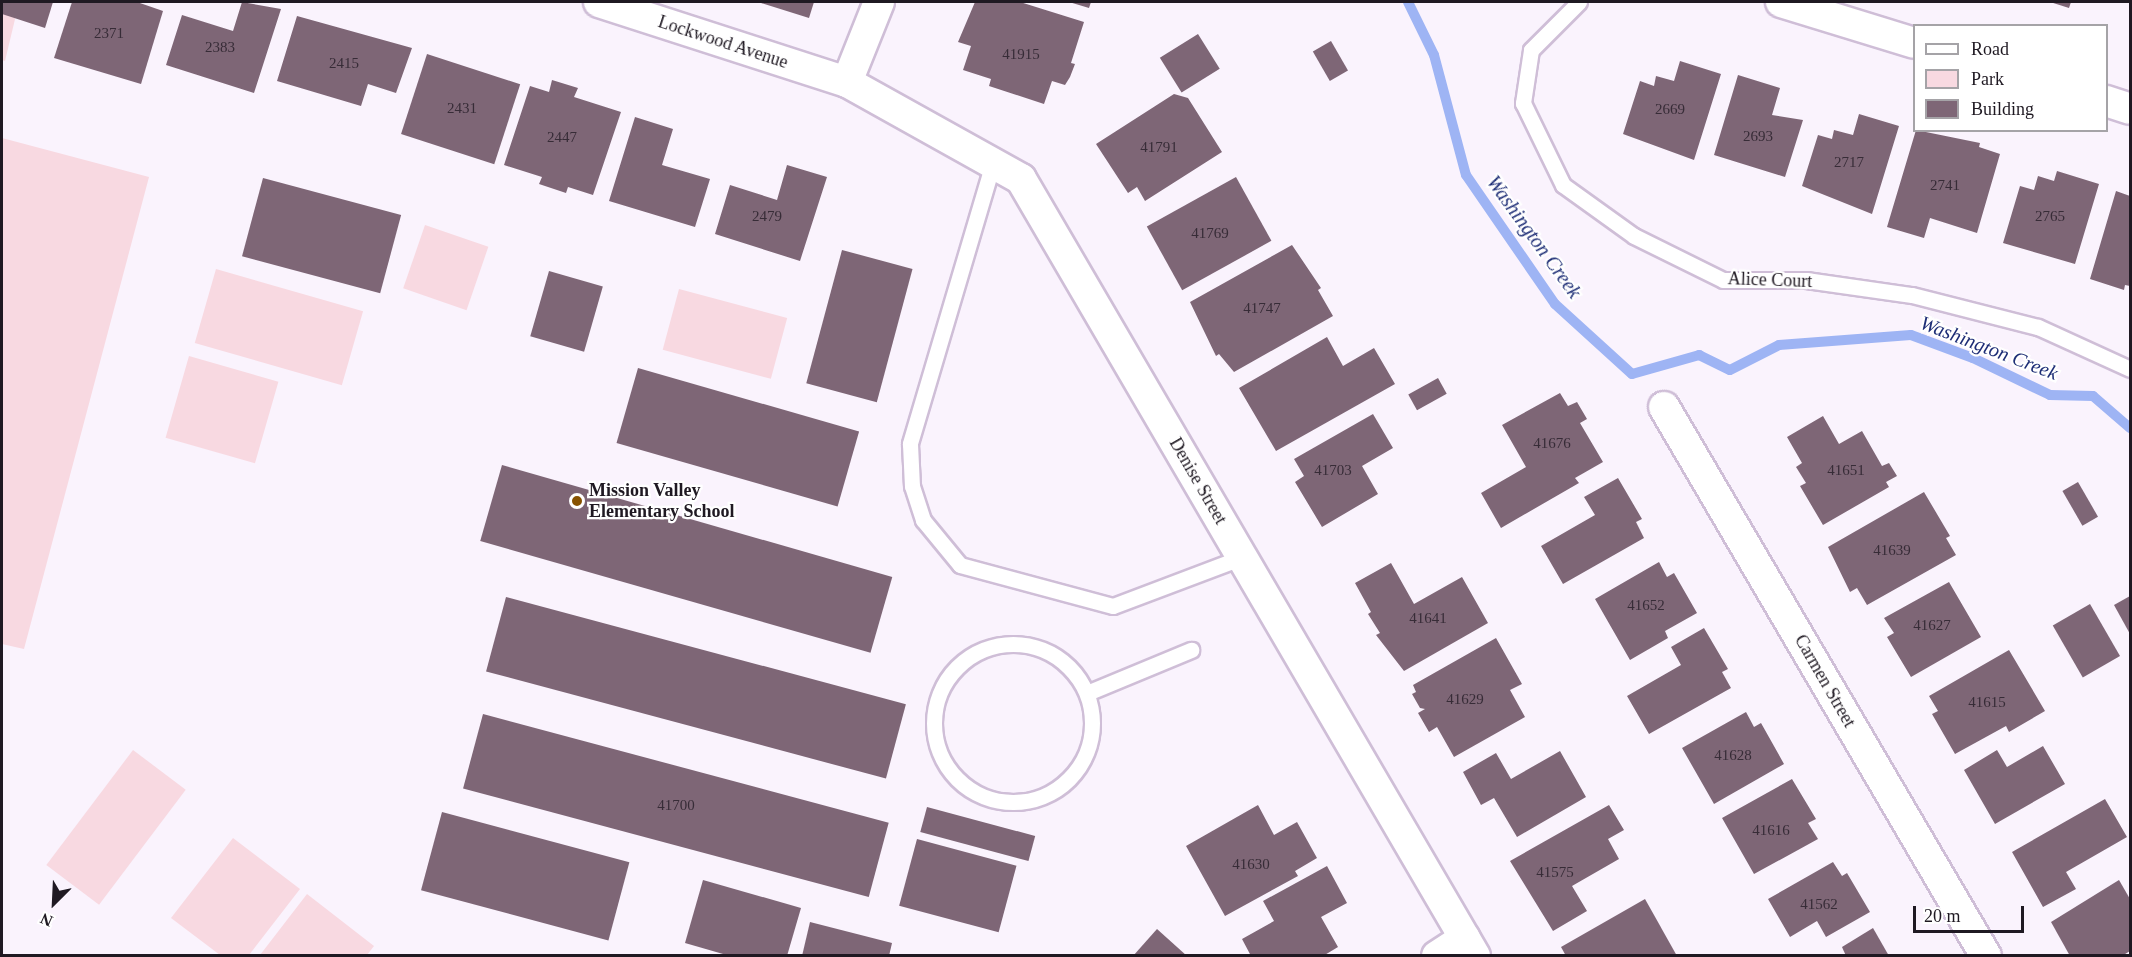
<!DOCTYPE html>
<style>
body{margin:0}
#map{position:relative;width:2132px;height:957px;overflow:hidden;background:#faf3fd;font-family:"Times New Roman",serif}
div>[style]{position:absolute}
.green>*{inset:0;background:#f8d9e1;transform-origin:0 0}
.stream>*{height:10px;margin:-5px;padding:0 5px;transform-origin:5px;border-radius:5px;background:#9eb4f4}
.building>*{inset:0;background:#7e6676;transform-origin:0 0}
.roads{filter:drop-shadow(2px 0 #cfbed7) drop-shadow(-2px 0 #cfbed7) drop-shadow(0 2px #cfbed7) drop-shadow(0 -2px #cfbed7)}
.service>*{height:15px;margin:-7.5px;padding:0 7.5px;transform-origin:7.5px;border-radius:7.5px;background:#fff}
.service>.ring{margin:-7.5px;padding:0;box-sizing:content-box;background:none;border:15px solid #fff;border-radius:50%}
.minor>*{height:30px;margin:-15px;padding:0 15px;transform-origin:15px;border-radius:15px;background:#fff}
.dots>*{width:16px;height:16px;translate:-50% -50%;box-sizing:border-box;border:3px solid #fff;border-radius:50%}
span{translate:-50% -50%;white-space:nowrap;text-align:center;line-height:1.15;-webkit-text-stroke:4.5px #fff;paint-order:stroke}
.number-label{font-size:15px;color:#372c37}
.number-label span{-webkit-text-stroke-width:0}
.street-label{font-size:18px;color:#1f1922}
.poi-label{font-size:18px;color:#1f1922;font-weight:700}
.left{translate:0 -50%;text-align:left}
.water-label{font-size:20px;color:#1e2e76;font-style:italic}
.frame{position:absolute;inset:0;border:3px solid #1f1922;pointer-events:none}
.legend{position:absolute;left:1913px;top:24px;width:195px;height:108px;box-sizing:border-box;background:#fff;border:2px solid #a5a3a7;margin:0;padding:8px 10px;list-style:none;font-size:18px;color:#1f1922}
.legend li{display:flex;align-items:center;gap:12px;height:30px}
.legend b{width:30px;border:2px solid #a5a3a7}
.north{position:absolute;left:24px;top:873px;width:60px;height:60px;-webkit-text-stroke:4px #fff;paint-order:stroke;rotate:204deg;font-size:16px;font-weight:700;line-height:24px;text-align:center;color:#1f1922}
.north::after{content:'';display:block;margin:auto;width:21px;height:27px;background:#1f1922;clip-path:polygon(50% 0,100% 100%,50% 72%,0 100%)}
.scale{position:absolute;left:1913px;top:906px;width:111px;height:27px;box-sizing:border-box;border:3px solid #1f1922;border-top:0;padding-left:8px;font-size:18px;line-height:21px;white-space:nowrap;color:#1f1922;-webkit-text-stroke:4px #fff;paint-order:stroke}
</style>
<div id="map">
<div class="green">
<div style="clip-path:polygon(2px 11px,16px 15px,5px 61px,2px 60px)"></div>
<div style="clip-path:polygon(2px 138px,149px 177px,24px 649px,2px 644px)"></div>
<div style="left:425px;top:225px;width:67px;height:67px;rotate:19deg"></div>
<div style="left:216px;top:269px;width:153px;height:77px;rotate:16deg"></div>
<div style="left:679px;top:289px;width:112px;height:63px;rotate:15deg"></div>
<div style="left:189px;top:356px;width:93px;height:85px;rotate:16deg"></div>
<div style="left:133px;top:750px;width:66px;height:144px;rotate:37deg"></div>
<div style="clip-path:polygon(233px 838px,300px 889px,249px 955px,220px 955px,171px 918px)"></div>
<div style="clip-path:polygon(307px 894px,374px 946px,367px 955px,260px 955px)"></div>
</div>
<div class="stream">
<div style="left:1408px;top:2px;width:59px;rotate:63.9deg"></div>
<div style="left:1434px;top:55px;width:124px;rotate:75.1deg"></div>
<div style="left:1466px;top:175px;width:157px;rotate:55.4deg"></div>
<div style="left:1555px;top:304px;width:104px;rotate:42.3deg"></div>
<div style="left:1632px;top:374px;width:70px;rotate:-15.8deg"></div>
<div style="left:1699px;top:355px;width:34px;rotate:26deg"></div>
<div style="left:1730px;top:370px;width:55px;rotate:-27deg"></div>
<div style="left:1779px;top:345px;width:132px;rotate:-4.3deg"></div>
<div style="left:1911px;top:335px;width:66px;rotate:20.4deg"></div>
<div style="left:1973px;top:358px;width:85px;rotate:25.7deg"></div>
<div style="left:2050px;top:395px;width:43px;rotate:1.3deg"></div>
<div style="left:2093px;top:396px;width:49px;rotate:40.9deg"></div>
</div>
<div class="building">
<div style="clip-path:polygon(2px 2px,53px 2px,45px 28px,2px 14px)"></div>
<div style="clip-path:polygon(72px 2px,137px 2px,163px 11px,141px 84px,54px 58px)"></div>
<div style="clip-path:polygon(242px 2px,281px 9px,254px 93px,166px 65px,182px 15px,233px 31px)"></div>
<div style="clip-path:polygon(758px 2px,814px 2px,809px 18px)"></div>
<div style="clip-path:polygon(975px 2px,1020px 2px,1084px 22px,1071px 63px,1075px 64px,1070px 77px,1065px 85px,1052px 81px,1044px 104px,989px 86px,991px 79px,963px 70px,971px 46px,958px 42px)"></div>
<div style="clip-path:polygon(1069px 2px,1091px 2px,1089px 8px)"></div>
<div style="clip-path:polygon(2050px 2px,2071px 2px,2069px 8px)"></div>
<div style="clip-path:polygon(297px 16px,412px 48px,396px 93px,368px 84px,361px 106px,277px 81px)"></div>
<div style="left:1198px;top:34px;width:41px;height:45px;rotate:58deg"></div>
<div style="left:1331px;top:41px;width:34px;height:21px;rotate:60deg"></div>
<div style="left:427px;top:54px;width:98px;height:84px;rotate:18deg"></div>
<div style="clip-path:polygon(1680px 61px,1721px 74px,1694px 160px,1623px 134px,1640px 81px,1654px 86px,1656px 76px,1674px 81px)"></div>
<div style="clip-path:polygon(1738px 75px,1780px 88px,1772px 115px,1803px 120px,1785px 177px,1714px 155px)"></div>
<div style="clip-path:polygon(552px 80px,578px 88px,574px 97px,621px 112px,593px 195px,568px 187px,566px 193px,539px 184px,542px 177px,504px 165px,530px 86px,549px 92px)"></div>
<div style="clip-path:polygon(1174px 94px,1188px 98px,1222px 152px,1145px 201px,1137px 187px,1128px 193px,1096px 144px)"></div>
<div style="clip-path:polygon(1859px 114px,1899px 126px,1872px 214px,1802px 186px,1818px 135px,1832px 139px,1834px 130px,1853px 135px)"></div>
<div style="clip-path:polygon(635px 117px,673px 129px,662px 165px,710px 179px,695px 227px,609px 201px)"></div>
<div style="clip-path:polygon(1916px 130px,1980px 143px,1979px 147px,2000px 154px,1977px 233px,1930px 218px,1924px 238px,1887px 227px)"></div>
<div style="clip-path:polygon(787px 165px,827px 177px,800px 261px,715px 234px,730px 185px,777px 200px)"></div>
<div style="clip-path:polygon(2057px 171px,2099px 184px,2075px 264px,2003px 243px,2020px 186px,2034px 190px,2038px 176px,2054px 181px)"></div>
<div style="left:1236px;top:177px;width:73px;height:102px;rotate:61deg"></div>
<div style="left:263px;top:178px;width:143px;height:81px;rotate:15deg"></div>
<div style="clip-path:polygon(2116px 191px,2130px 196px,2130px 286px,2125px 285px,2124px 290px,2090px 279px)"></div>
<div style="clip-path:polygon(1292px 245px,1321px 288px,1318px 290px,1333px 316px,1234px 372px,1219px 354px,1216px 356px,1190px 302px)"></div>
<div style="left:842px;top:250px;width:73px;height:138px;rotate:15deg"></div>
<div style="left:549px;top:271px;width:56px;height:68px;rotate:16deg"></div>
<div style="clip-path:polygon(1327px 337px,1343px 366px,1374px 348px,1395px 384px,1276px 451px,1239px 388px)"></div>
<div style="left:638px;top:368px;width:230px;height:78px;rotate:16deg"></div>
<div style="left:1438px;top:378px;width:18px;height:34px;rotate:61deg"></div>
<div style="clip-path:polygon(1560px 393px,1568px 406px,1577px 402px,1587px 419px,1580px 423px,1603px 462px,1575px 478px,1579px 483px,1501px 528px,1481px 493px,1526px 467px,1502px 425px)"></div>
<div style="clip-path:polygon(1373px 414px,1393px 448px,1362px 466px,1378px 494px,1322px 527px,1295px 482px,1304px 476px,1294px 459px)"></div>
<div style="clip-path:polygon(1823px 416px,1839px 444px,1862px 431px,1882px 466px,1889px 463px,1897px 476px,1886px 482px,1889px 487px,1823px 525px,1800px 486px,1806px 483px,1796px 467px,1802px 463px,1787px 437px)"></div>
<div style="left:502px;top:465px;width:406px;height:79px;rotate:16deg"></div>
<div style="clip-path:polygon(1618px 478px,1642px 519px,1636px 522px,1644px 538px,1563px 584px,1541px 546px,1595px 515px,1584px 497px)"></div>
<div style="left:2078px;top:482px;width:40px;height:18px;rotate:60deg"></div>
<div style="clip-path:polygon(1924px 492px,1950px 536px,1946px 538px,1956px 555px,1867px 605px,1857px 588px,1850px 592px,1828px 547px)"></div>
<div style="clip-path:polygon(1659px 562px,1667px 577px,1674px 573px,1697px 613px,1665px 631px,1668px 638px,1630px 660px,1595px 599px)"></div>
<div style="clip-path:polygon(1391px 563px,1414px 604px,1462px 577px,1488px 623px,1404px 671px,1376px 635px,1380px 633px,1368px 614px,1371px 612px,1355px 583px)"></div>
<div style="clip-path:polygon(1949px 582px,1981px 637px,1911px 677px,1887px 637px,1894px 633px,1884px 618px)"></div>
<div style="clip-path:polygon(2130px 596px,2130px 634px,2114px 605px)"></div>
<div style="left:506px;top:597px;width:414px;height:77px;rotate:15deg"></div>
<div style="left:2090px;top:604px;width:60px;height:43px;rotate:60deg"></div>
<div style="clip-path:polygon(1704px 628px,1728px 669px,1722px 672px,1731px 688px,1649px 734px,1627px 696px,1681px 665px,1671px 647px)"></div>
<div style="clip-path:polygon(1496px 638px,1522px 684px,1510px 690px,1525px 717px,1454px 757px,1437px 727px,1429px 732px,1418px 713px,1425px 709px,1420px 708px,1412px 694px,1416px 692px,1413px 685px)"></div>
<div style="clip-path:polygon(2009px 650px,2045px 711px,2009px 732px,2006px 726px,1955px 754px,1932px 714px,1938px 711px,1929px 696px)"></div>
<div style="clip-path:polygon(1746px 712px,1754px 727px,1761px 723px,1784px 764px,1714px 804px,1682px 748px)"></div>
<div style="left:483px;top:714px;width:420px;height:77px;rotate:15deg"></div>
<div style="clip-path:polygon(2043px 746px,2065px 784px,1995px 824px,1964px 770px,1997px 750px,2007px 767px)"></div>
<div style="clip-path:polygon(1560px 751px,1586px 797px,1517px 837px,1494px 798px,1481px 805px,1463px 772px,1496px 753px,1511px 779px)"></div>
<div style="clip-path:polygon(1792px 779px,1816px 819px,1808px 823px,1818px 839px,1754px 874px,1722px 818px)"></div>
<div style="clip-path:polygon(2105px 799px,2127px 837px,2066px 872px,2076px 889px,2043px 907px,2012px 852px)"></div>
<div style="clip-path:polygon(1258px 805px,1274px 835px,1297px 822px,1317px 858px,1295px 871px,1298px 876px,1225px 916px,1186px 846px)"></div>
<div style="clip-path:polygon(1609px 805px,1624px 830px,1608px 839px,1619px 859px,1572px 886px,1587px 911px,1553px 931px,1510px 861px)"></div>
<div style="left:927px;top:807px;width:112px;height:26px;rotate:15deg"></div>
<div style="left:442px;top:812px;width:194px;height:81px;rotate:15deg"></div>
<div style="left:917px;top:839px;width:103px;height:69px;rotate:15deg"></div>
<div style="clip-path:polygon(1833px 862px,1842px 876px,1847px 873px,1870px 912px,1826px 937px,1817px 921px,1790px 937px,1768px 899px)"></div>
<div style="clip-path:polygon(1327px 866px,1347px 903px,1321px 917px,1338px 947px,1323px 956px,1251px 956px,1242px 939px,1274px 921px,1263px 901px)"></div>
<div style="clip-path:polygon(703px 880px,801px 908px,787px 956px,730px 956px,685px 943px)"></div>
<div style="clip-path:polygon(2119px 880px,2130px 899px,2130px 951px,2122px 956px,2070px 956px,2051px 922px)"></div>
<div style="clip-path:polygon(1645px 899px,1677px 956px,1566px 956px,1561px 947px)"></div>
<div style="clip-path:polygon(810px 922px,892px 943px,889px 956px,802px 956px)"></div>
<div style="clip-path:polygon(1873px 928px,1889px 956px,1846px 956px,1842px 947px)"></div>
<div style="clip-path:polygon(1157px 929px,1187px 956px,1133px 956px)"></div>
</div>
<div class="roads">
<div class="service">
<div style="left:1579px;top:2px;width:68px;rotate:135deg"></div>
<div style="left:1531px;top:50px;width:54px;rotate:98.6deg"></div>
<div style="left:1523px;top:103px;width:91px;rotate:64deg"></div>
<div style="left:1563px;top:185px;width:87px;rotate:35.7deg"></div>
<div style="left:1634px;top:236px;width:99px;rotate:26.3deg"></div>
<div style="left:1723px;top:280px;width:83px"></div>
<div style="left:1806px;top:280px;width:107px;rotate:8.1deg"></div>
<div style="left:1912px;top:295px;width:130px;rotate:14.3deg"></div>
<div style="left:2038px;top:327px;width:101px;rotate:24.5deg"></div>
<div style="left:993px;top:163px;width:293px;rotate:106.5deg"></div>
<div style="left:910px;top:444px;width:42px;rotate:87.3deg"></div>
<div style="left:912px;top:486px;width:36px;rotate:72deg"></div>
<div style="left:923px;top:520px;width:58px;rotate:50.6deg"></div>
<div style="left:960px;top:565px;width:158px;rotate:15deg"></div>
<div style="left:1113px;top:606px;width:139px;rotate:-20.7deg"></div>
<div class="ring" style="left:934px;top:644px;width:143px;height:143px"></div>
<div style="left:1087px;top:693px;width:113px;rotate:-22.5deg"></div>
</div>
<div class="minor">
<div style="left:599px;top:2px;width:261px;rotate:17.9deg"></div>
<div style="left:847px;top:82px;width:199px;rotate:29.1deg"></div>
<div style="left:1021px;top:179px;width:900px;rotate:59.7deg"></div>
<div style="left:1781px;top:2px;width:139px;rotate:17.1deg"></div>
<div style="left:847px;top:82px;width:86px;rotate:-68.2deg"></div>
<div style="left:2106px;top:101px;width:25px;rotate:18deg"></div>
<div style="left:1664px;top:407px;width:636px;rotate:59.61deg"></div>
<div style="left:1437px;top:956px;width:33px;rotate:-33deg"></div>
</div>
</div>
<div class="dots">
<div style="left:577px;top:501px;background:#875200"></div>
</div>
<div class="number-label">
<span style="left:109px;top:34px">2371</span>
<span style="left:220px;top:48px">2383</span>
<span style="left:1021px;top:55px">41915</span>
<span style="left:344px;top:64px">2415</span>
<span style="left:462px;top:109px">2431</span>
<span style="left:1670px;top:110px">2669</span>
<span style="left:1758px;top:137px">2693</span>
<span style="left:562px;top:138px">2447</span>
<span style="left:1159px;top:148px">41791</span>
<span style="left:1849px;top:163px">2717</span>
<span style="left:1945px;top:186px">2741</span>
<span style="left:767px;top:217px">2479</span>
<span style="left:2050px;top:217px">2765</span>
<span style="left:1210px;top:234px">41769</span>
<span style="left:1262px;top:309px">41747</span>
<span style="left:1552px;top:444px">41676</span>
<span style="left:1333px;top:471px">41703</span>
<span style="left:1846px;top:471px">41651</span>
<span style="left:1892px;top:551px">41639</span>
<span style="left:1646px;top:606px">41652</span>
<span style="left:1428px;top:619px">41641</span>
<span style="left:1932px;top:626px">41627</span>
<span style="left:1465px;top:700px">41629</span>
<span style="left:1987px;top:703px">41615</span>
<span style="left:1733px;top:756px">41628</span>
<span style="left:676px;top:806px">41700</span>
<span style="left:1771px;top:831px">41616</span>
<span style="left:1251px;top:865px">41630</span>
<span style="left:1555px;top:873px">41575</span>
<span style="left:1819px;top:905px">41562</span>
</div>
<div class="street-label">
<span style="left:723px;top:42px;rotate:18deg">Lockwood Avenue</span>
<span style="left:1770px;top:280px;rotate:2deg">Alice Court</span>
<span style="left:1198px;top:481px;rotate:60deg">Denise Street</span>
<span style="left:1825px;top:681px;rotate:60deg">Carmen Street</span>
</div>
<div class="poi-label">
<span class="left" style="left:589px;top:501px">Mission Valley<br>Elementary School</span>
</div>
<div class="water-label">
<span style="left:1534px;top:237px;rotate:54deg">Washington Creek</span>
<span style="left:1989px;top:348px;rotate:21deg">Washington Creek</span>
</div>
<div class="frame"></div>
<ul class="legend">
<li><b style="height:8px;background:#fff"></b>Road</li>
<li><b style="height:16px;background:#f8d9e1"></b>Park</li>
<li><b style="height:16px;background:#7e6676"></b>Building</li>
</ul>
<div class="north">N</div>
<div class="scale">20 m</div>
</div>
